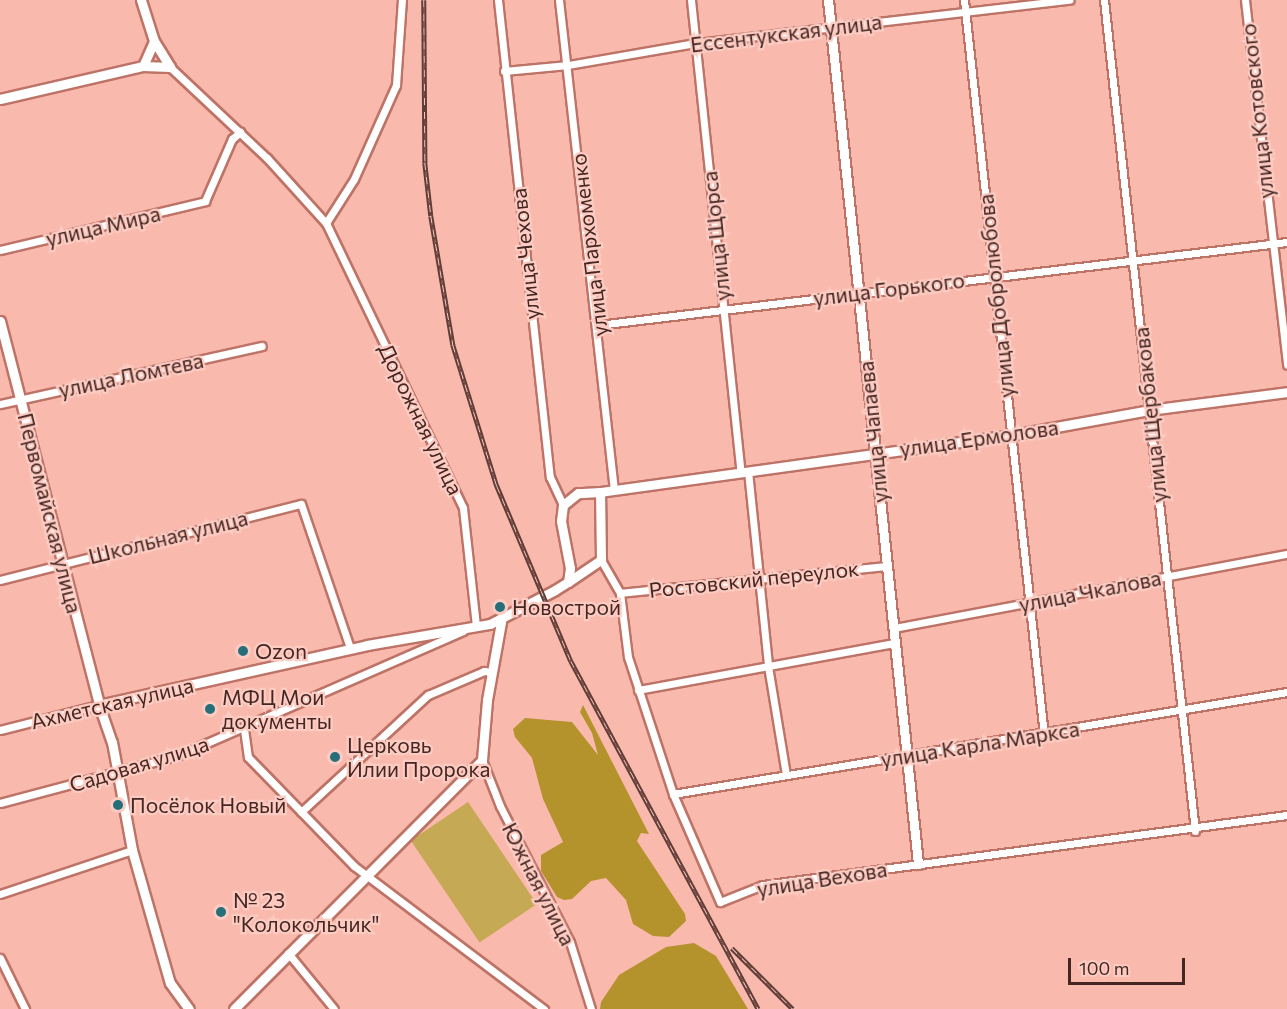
<!DOCTYPE html>
<meta charset="utf-8">
<style>
body{margin:0}
#map{position:relative;width:1287px;height:1009px;overflow:hidden;background:#fab9ad;font-family:Commissioner,sans-serif}
div>[style]{position:absolute}
.green>*{inset:0;background:#c6a954;transform-origin:0 0}
.forest>*{inset:0;background:#b4932d}
.roads{filter:drop-shadow(2px 0 #be7367) drop-shadow(-2px 0 #be7367) drop-shadow(0 2px #be7367) drop-shadow(0 -2px #be7367)}
.street>*{height:7px;margin:-3.5px;padding:0 3.5px;transform-origin:3.5px;border-radius:3.5px;background:#fff}
.secondary>*{height:9px;margin:-4.5px;padding:0 4.5px;transform-origin:4.5px;border-radius:4.5px;background:#fff}
.rail>*{height:4.5px;margin-top:-2.25px;transform-origin:0;background:repeating-linear-gradient(90deg,#fccbc2 0 7px,#613d37 0 14px);box-sizing:border-box;border-block:2px solid #613d37}
.dots>*{width:16px;height:16px;translate:-50% -50%;box-sizing:border-box;border:3px solid #fccbc2;border-radius:50%}
span{translate:-50% -50%;white-space:nowrap;text-align:center;line-height:1.15;-webkit-text-stroke:4.5px #fccbc2;paint-order:stroke}
.street-label{font-size:21px;color:#452621}
.poi-label{font-size:21px;color:#452621}
.left{translate:0 -50%;text-align:left}
.scale{position:absolute;left:1068px;top:958px;width:117px;height:27px;box-sizing:border-box;border:3px solid #452621;border-top:0;padding-left:8px;font-size:18px;line-height:21px;white-space:nowrap;color:#452621;-webkit-text-stroke:4px #fccbc2;paint-order:stroke}
</style>
<div id="map">
<div class="green">
<div style="left:468px;top:802px;width:123px;height:69px;rotate:56deg"></div>
</div>
<div class="forest">
<div style="clip-path:polygon(583px 705px,649px 834px,641px 833px,637px 841px,685px 914px,686px 921px,669px 937px,653px 936px,633px 924px,626px 900px,606px 878px,591px 881px,572px 899px,564px 900px,557px 897px,541px 871px,541px 855px,563px 842px,543px 799px,532px 758px,515px 737px,513px 729px,525px 718px,572px 722px,598px 755px,592px 733px,580px 712px)"></div>
<div style="clip-path:polygon(694px 943px,716px 956px,748px 1009px,600px 1009px,601px 1002px,619px 975px,666px 947px)"></div>
</div>
<div class="roads">
<div class="street">
<div style="left:498px;top:0;width:480px;rotate:83.8deg"></div>
<div style="left:550px;top:477px;width:31px;rotate:65deg"></div>
<div style="left:559px;top:0;width:493px;rotate:83.6deg"></div>
<div style="left:691px;top:0;width:475px;rotate:84deg"></div>
<div style="left:964px;top:0;width:739px;rotate:83.79deg"></div>
<div style="left:1104px;top:0;width:836px;rotate:83.75deg"></div>
<div style="left:1245px;top:0;width:367px;rotate:83.4deg"></div>
<div style="left:170px;top:67px;width:133px;rotate:43.2deg"></div>
<div style="left:267px;top:158px;width:88px;rotate:47.8deg"></div>
<div style="left:326px;top:223px;width:316px;rotate:64.3deg"></div>
<div style="left:463px;top:508px;width:119px;rotate:83.7deg"></div>
<div style="left:504px;top:71px;width:64px;rotate:-5.4deg"></div>
<div style="left:568px;top:65px;width:130px;rotate:-9.8deg"></div>
<div style="left:696px;top:43px;width:376px;rotate:-6.6deg"></div>
<div style="left:326px;top:223px;width:52px;rotate:-57.5deg"></div>
<div style="left:354px;top:179px;width:103px;rotate:-65.9deg"></div>
<div style="left:396px;top:85px;width:85px;rotate:-86deg"></div>
<div style="left:0;top:250px;width:211px;rotate:-13.4deg"></div>
<div style="left:205px;top:201px;width:68px;rotate:-66.5deg"></div>
<div style="left:232px;top:139px;width:11px;rotate:-41deg"></div>
<div style="left:598px;top:325px;width:694px;rotate:-6.87deg"></div>
<div style="left:0;top:404px;width:268px;rotate:-12.5deg"></div>
<div style="left:748px;top:471px;width:196px;rotate:84.1deg"></div>
<div style="left:768px;top:666px;width:110px;rotate:80.6deg"></div>
<div style="left:601px;top:560px;width:38px;rotate:60deg"></div>
<div style="left:620px;top:593px;width:64px;rotate:82.9deg"></div>
<div style="left:628px;top:657px;width:144px;rotate:71.8deg"></div>
<div style="left:673px;top:794px;width:118px;rotate:66.5deg"></div>
<div style="left:720px;top:902px;width:46px;rotate:-21.6deg"></div>
<div style="left:763px;top:885px;width:529px;rotate:-7.61deg"></div>
<div style="left:0;top:580px;width:310px;rotate:-14.2deg"></div>
<div style="left:301px;top:504px;width:152px;rotate:71.2deg"></div>
<div style="left:620px;top:593px;width:269px;rotate:-5.8deg"></div>
<div style="left:894px;top:628px;width:400px;rotate:-10.7deg"></div>
<div style="left:638px;top:690px;width:261px;rotate:-10.4deg"></div>
<div style="left:244px;top:729px;width:28px;rotate:82deg"></div>
<div style="left:248px;top:757px;width:152px;rotate:45.8deg"></div>
<div style="left:354px;top:866px;width:238px;rotate:37deg"></div>
<div style="left:0;top:730px;width:102px;rotate:-14.2deg"></div>
<div style="left:482px;top:760px;width:49px;rotate:68.6deg"></div>
<div style="left:500px;top:806px;width:153px;rotate:62.8deg"></div>
<div style="left:570px;top:942px;width:70px;rotate:72.6deg"></div>
<div style="left:673px;top:794px;width:622px;rotate:-9.43deg"></div>
<div style="left:0;top:803px;width:183px;rotate:-14.9deg"></div>
<div style="left:177px;top:756px;width:312px;rotate:-23.6deg"></div>
<div style="left:301px;top:812px;width:173px;rotate:-42.7deg"></div>
<div style="left:428px;top:695px;width:61px;rotate:-23.2deg"></div>
<div style="left:484px;top:671px;width:8px;rotate:7deg"></div>
<div style="left:0;top:894px;width:139px;rotate:-18.4deg"></div>
<div style="left:288px;top:953px;width:72px;rotate:50.6deg"></div>
<div style="left:0;top:958px;width:57px;rotate:63.9deg"></div>
</div>
<div class="secondary">
<div style="left:141px;top:0;width:43px;rotate:72.4deg"></div>
<div style="left:154px;top:41px;width:31px;rotate:58deg"></div>
<div style="left:828px;top:0;width:869px;rotate:84.05deg"></div>
<div style="left:143px;top:66px;width:27px;rotate:-66deg"></div>
<div style="left:0;top:99px;width:147px;rotate:-13deg"></div>
<div style="left:143px;top:66px;width:27px;rotate:2deg"></div>
<div style="left:0;top:321px;width:397px;rotate:75.5deg"></div>
<div style="left:99px;top:705px;width:39px;rotate:71deg"></div>
<div style="left:112px;top:742px;width:110px;rotate:79.5deg"></div>
<div style="left:132px;top:850px;width:138px;rotate:74.1deg"></div>
<div style="left:170px;top:983px;width:32px;rotate:54deg"></div>
<div style="left:600px;top:492px;width:416px;rotate:-7.9deg"></div>
<div style="left:1012px;top:435px;width:139px;rotate:-10.3deg"></div>
<div style="left:1149px;top:410px;width:139px;rotate:-7.4deg"></div>
<div style="left:99px;top:705px;width:275px;rotate:-12.6deg"></div>
<div style="left:367px;top:645px;width:125px;rotate:-9.7deg"></div>
<div style="left:490px;top:624px;width:73px;rotate:-27.6deg"></div>
<div style="left:555px;top:590px;width:15px;rotate:-32deg"></div>
<div style="left:568px;top:582px;width:40px;rotate:-34deg"></div>
<div style="left:601px;top:560px;width:68px;rotate:-90.8deg"></div>
<div style="left:600px;top:492px;width:22px;rotate:177deg"></div>
<div style="left:578px;top:493px;width:19px;rotate:141deg"></div>
<div style="left:563px;top:505px;width:16px;rotate:97deg"></div>
<div style="left:561px;top:521px;width:48px;rotate:79.2deg"></div>
<div style="left:570px;top:568px;width:14px;rotate:98deg"></div>
<div style="left:234px;top:1009px;width:351px;rotate:-45.1deg"></div>
<div style="left:482px;top:760px;width:60px;rotate:-85.2deg"></div>
<div style="left:487px;top:700px;width:84px;rotate:-79.8deg"></div>
</div>
</div>
<div class="rail">
<div style="left:424px;top:0;width:163px;rotate:89.6deg"></div>
<div style="left:425px;top:163px;width:53px;rotate:83.5deg"></div>
<div style="left:431px;top:216px;width:131px;rotate:80.3deg"></div>
<div style="left:453px;top:345px;width:148px;rotate:72.7deg"></div>
<div style="left:497px;top:486px;width:190px;rotate:67.1deg"></div>
<div style="left:571px;top:661px;width:395px;rotate:61.7deg"></div>
<div style="left:732px;top:948px;width:86px;rotate:45deg"></div>
</div>
<div class="dots">
<div style="left:500px;top:607px;background:#266e7a"></div>
<div style="left:243px;top:651px;background:#266e7a"></div>
<div style="left:210px;top:709px;background:#266e7a"></div>
<div style="left:335px;top:757px;background:#266e7a"></div>
<div style="left:118px;top:805px;background:#266e7a"></div>
<div style="left:221px;top:912px;background:#266e7a"></div>
</div>
<div class="street-label">
<span style="left:786px;top:33px;rotate:-7deg">Ессентукская улица</span>
<span style="left:1257px;top:111px;rotate:-96deg">улица Котовского</span>
<span style="left:103px;top:226px;rotate:-13deg">улица Мира</span>
<span style="left:716px;top:236px;rotate:-96deg">улица Щорса</span>
<span style="left:589px;top:245px;rotate:-97deg">улица Пархоменко</span>
<span style="left:525px;top:254px;rotate:-96deg">улица Чехова</span>
<span style="left:889px;top:289px;rotate:-7deg">улица Горького</span>
<span style="left:996px;top:296px;rotate:-96deg">улица Добролюбова</span>
<span style="left:131px;top:375px;rotate:-12deg">улица Ломтева</span>
<span style="left:1150px;top:415px;rotate:-96deg">улица Щербакова</span>
<span style="left:421px;top:419px;rotate:64deg">Дорожная улица</span>
<span style="left:873px;top:432px;rotate:-96deg">улица Чапаева</span>
<span style="left:979px;top:438px;rotate:-8deg">улица Ермолова</span>
<span style="left:50px;top:513px;rotate:76deg">Первомайская улица</span>
<span style="left:168px;top:537px;rotate:-14deg">Школьная улица</span>
<span style="left:754px;top:579px;rotate:-6deg">Ростовский переулок</span>
<span style="left:1090px;top:591px;rotate:-11deg">улица Чкалова</span>
<span style="left:112px;top:703px;rotate:-13deg">Ахметская улица</span>
<span style="left:980px;top:744px;rotate:-9deg">улица Карла Маркса</span>
<span style="left:139px;top:764px;rotate:-17deg">Садовая улица</span>
<span style="left:822px;top:879px;rotate:-9deg">улица Вехова</span>
<span style="left:539px;top:884px;rotate:63deg">Южная улица</span>
</div>
<div class="poi-label">
<span class="left" style="left:512px;top:607px">Новострой</span>
<span class="left" style="left:255px;top:651px">Ozon</span>
<span class="left" style="left:222px;top:709px">МФЦ Мои<br>документы</span>
<span class="left" style="left:347px;top:757px">Церковь<br>Илии Пророка</span>
<span class="left" style="left:130px;top:805px">Посёлок Новый</span>
<span class="left" style="left:233px;top:912px">№ 23<br>"Колокольчик"</span>
</div>
<div class="scale">100 m</div>
</div>
